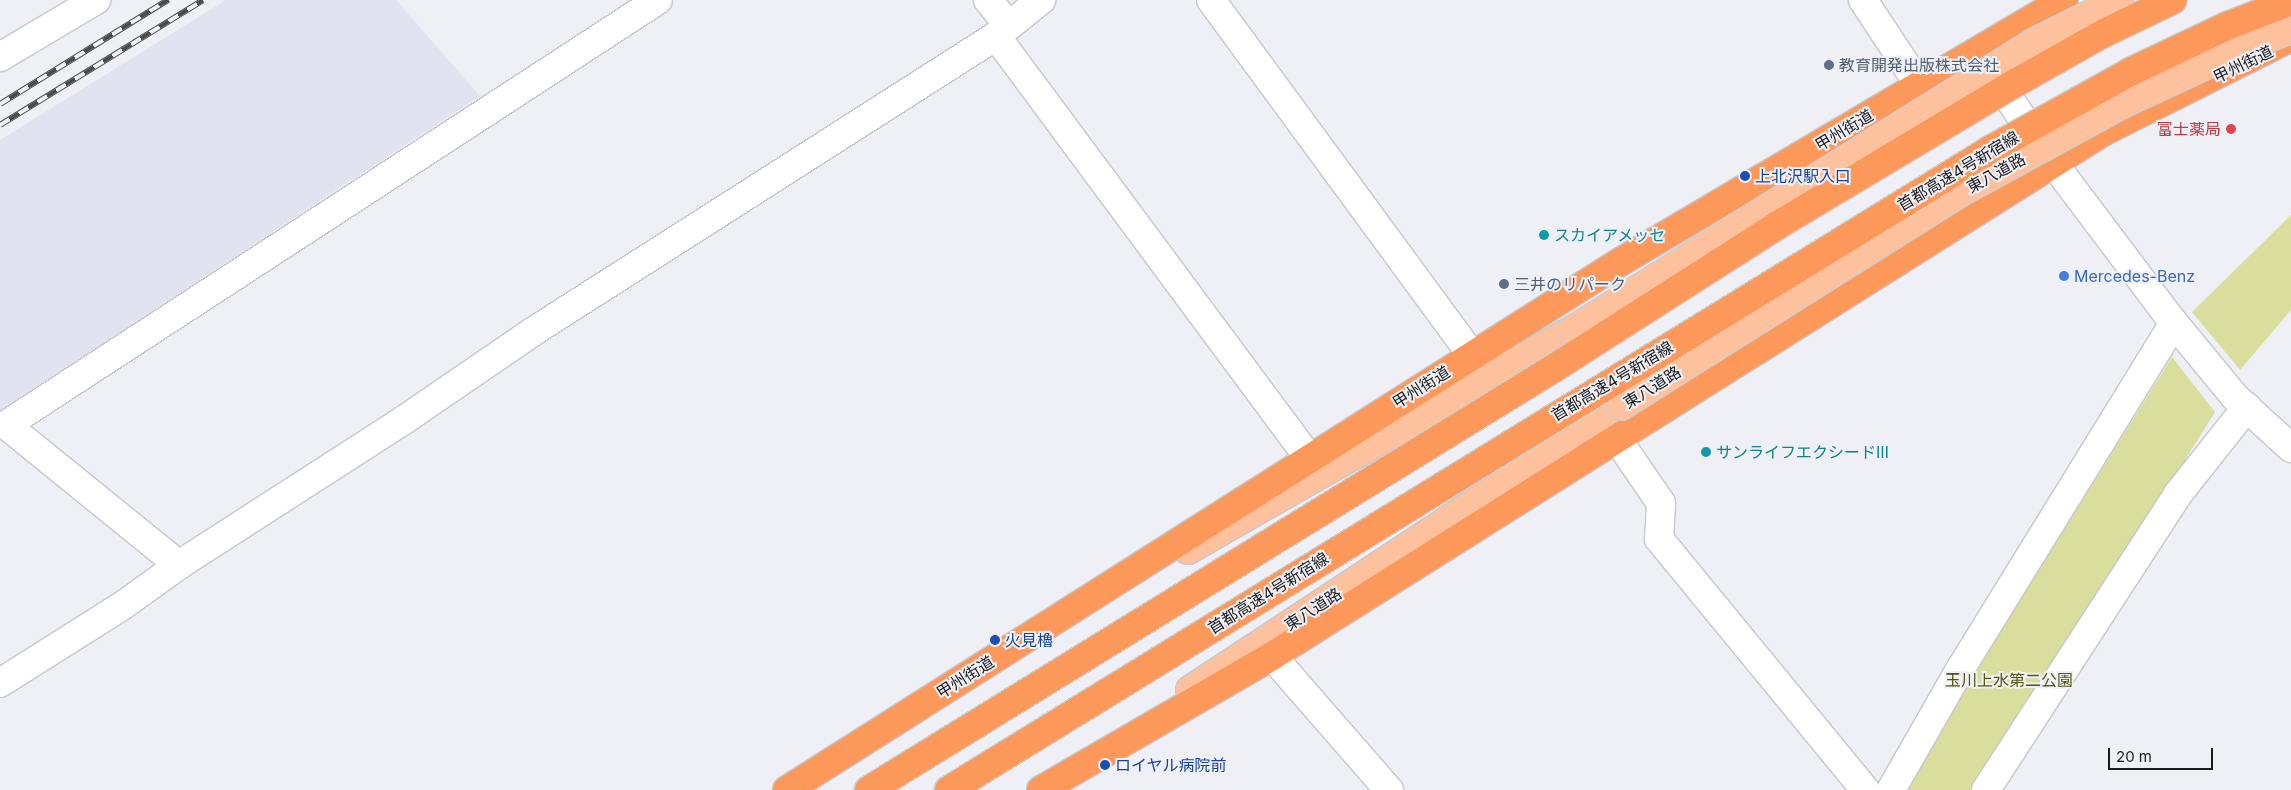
<!DOCTYPE html>
<meta charset="utf-8">
<style>
body{margin:0}
#map{position:relative;width:2291px;height:790px;overflow:hidden;background:#eff0f6;font-family:Inter,"Noto Sans JP",sans-serif}
div>[style]{position:absolute}
.built>*{inset:0;background:#e1e3f0}
.green>*{inset:0;background:#d9de9c}
.roads{filter:drop-shadow(1px 0 #c6c7cd) drop-shadow(-1px 0 #c6c7cd) drop-shadow(0 1px #c6c7cd) drop-shadow(0 -1px #c6c7cd)}
.street>*{height:28px;margin:-14px;padding:0 14px;transform-origin:14px;border-radius:14px;background:#fff}
.primary>*{height:28px;margin:-14px;padding:0 14px;transform-origin:14px;border-radius:14px;background:#fec19d}
.highway>*{height:28px;margin:-14px;padding:0 14px;transform-origin:14px;border-radius:14px;background:#fd985b}
.rail>*{height:5.5px;margin-top:-2.75px;transform-origin:0;background:repeating-linear-gradient(90deg,#eff0f6 0 11px,#4a4b4e 0 22px);box-sizing:border-box;border-block:1px solid #4a4b4e}
.bridges{filter:drop-shadow(1px 0 #cdcdcd) drop-shadow(-1px 0 #cdcdcd) drop-shadow(0 1px #cdcdcd) drop-shadow(0 -1px #cdcdcd)}
.primary-bridge>*{height:28px;margin:-14px;padding:0 14px;transform-origin:14px;border-radius:14px;background:#fec19d}
.highway-bridge>*{height:28px;margin:-14px;padding:0 14px;transform-origin:14px;border-radius:14px;background:#fd985b}
.dots>*{width:14px;height:14px;translate:-50% -50%;box-sizing:border-box;border:2px solid #eff0f6;border-radius:50%}
span{translate:-50% -50%;white-space:nowrap;text-align:center;line-height:1.15;-webkit-text-stroke:4px #eff0f6;paint-order:stroke}
.street-label{font-size:16px;color:#1a1b1d}
.service-label{font-size:16px;color:#4e5e75}
.left{translate:0 -50%;text-align:left}
.health-label{font-size:16px;color:#be3a42}
.right{translate:-100% -50%;text-align:right}
.transit-label{font-size:16px;color:#164399}
.culture-label{font-size:16px;color:#0d838f}
.shop-label{font-size:16px;color:#366cbe}
.park-label{font-size:16px;color:#54560d}
.scale{position:absolute;left:2108px;top:748px;width:105px;height:22px;box-sizing:border-box;border:2px solid #1a1b1d;border-top:0;padding-left:6px;font-size:15px;line-height:18px;white-space:nowrap;color:#1a1b1d;-webkit-text-stroke:4px #eff0f6;paint-order:stroke}
</style>
<div id="map">
<div class="built">
<div style="clip-path:polygon(226px 0,396px 0,480px 96px,0 411px,0 140px)"></div>
</div>
<div class="green">
<div style="clip-path:polygon(2291px 215px,2291px 310px,2240px 370px,2192px 312px)"></div>
<div style="clip-path:polygon(2172px 357px,2215px 412px,1979px 790px,1907px 790px,1971px 678px)"></div>
</div>
<div class="roads">
<div class="street">
<div style="left:988px;top:0;width:32px;rotate:51deg"></div>
<div style="left:1211px;top:0;width:441px;rotate:53.7deg"></div>
<div style="left:1863px;top:0;width:102px;rotate:56.6deg"></div>
<div style="left:996px;top:36px;width:525px;rotate:53.44deg"></div>
<div style="left:0;top:57px;width:112px;rotate:-30.7deg"></div>
<div style="left:1990px;top:71px;width:113px;rotate:55.5deg"></div>
<div style="left:2054px;top:164px;width:199px;rotate:53deg"></div>
<div style="left:2174px;top:323px;width:96px;rotate:50.5deg"></div>
<div style="left:2235px;top:397px;width:76px;rotate:42.3deg"></div>
<div style="left:1617px;top:439px;width:78px;rotate:55.5deg"></div>
<div style="left:1661px;top:503px;width:36px;rotate:93deg"></div>
<div style="left:1659px;top:539px;width:325px;rotate:50.6deg"></div>
<div style="left:179px;top:565px;width:223px;rotate:-141deg"></div>
<div style="left:6px;top:425px;width:778px;rotate:-33.1deg"></div>
<div style="left:1272px;top:656px;width:178px;rotate:48.9deg"></div>
<div style="left:0;top:683px;width:144px;rotate:-32.3deg"></div>
<div style="left:122px;top:606px;width:70px;rotate:-35.7deg"></div>
<div style="left:179px;top:565px;width:268px;rotate:-32.8deg"></div>
<div style="left:404px;top:420px;width:158px;rotate:-34.4deg"></div>
<div style="left:534px;top:331px;width:548px;rotate:-32.56deg"></div>
<div style="left:996px;top:36px;width:58px;rotate:-38.7deg"></div>
<div style="left:1891px;top:790px;width:141px;rotate:-60.2deg"></div>
<div style="left:1961px;top:668px;width:405px;rotate:-58.3deg"></div>
<div style="left:1986px;top:790px;width:353px;rotate:-57deg"></div>
<div style="left:2178px;top:494px;width:111px;rotate:-51.6deg"></div>
</div>
<div class="primary">
<div style="left:1188px;top:550px;width:445px;rotate:-29.8deg"></div>
<div style="left:1190px;top:690px;width:516px;rotate:-33.38deg"></div>
</div>
<div class="highway">
<div style="left:787px;top:790px;width:988px;rotate:-32.36deg"></div>
<div style="left:1622px;top:261px;width:513px;rotate:-30.56deg"></div>
<div style="left:1041px;top:790px;width:267px;rotate:-30.1deg"></div>
<div style="left:1272px;top:656px;width:982px;rotate:-32.23deg"></div>
<div style="left:2103px;top:132px;width:209px;rotate:-26.7deg"></div>
</div>
</div>
<div class="rail">
<div style="left:0;top:104px;width:198px;rotate:-31.8deg"></div>
<div style="left:0;top:125px;width:238px;rotate:-31.6deg"></div>
</div>
<div class="bridges">
<div class="primary-bridge">
<div style="left:1574px;top:329px;width:543px;rotate:-31.9deg"></div>
<div style="left:2035px;top:42px;width:94px;rotate:-26.6deg"></div>
<div style="left:1621px;top:406px;width:400px;rotate:-32.2deg"></div>
<div style="left:1959px;top:193px;width:186px;rotate:-28.6deg"></div>
<div style="left:2122px;top:104px;width:132px;rotate:-25deg"></div>
<div style="left:2242px;top:48px;width:53px;rotate:-21.2deg"></div>
</div>
<div class="highway-bridge">
<div style="left:869px;top:790px;width:810px;rotate:-31.63deg"></div>
<div style="left:1559px;top:365px;width:258px;rotate:-32.6deg"></div>
<div style="left:1776px;top:226px;width:281px;rotate:-30.9deg"></div>
<div style="left:2017px;top:82px;width:100px;rotate:-29.4deg"></div>
<div style="left:2104px;top:33px;width:76px;rotate:-25.6deg"></div>
<div style="left:949px;top:790px;width:1222px;rotate:-31.58deg"></div>
<div style="left:1990px;top:150px;width:160px;rotate:-29.1deg"></div>
<div style="left:2130px;top:72px;width:107px;rotate:-25.4deg"></div>
<div style="left:2227px;top:26px;width:69px;rotate:-21.3deg"></div>
</div>
</div>
<div class="dots">
<div style="left:1829px;top:65px;background:#5c6f8a"></div>
<div style="left:2231px;top:129px;background:#e0444e"></div>
<div style="left:1745px;top:176px;background:#1a4fb4"></div>
<div style="left:1544px;top:235px;background:#0f9aa8"></div>
<div style="left:2064px;top:276px;background:#3f7fe0"></div>
<div style="left:1504px;top:284px;background:#5c6f8a"></div>
<div style="left:1706px;top:452px;background:#0f9aa8"></div>
<div style="left:995px;top:640px;background:#1a4fb4"></div>
<div style="left:1105px;top:765px;background:#1a4fb4"></div>
</div>
<div class="street-label">
<span style="left:2243px;top:64px;rotate:-26deg">甲州街道</span>
<span style="left:1844px;top:130px;rotate:-31deg">甲州街道</span>
<span style="left:1958px;top:171px;rotate:-31deg">首都高速4号新宿線</span>
<span style="left:1996px;top:173px;rotate:-29deg">東八道路</span>
<span style="left:1612px;top:381px;rotate:-31deg">首都高速4号新宿線</span>
<span style="left:1421px;top:387px;rotate:-32deg">甲州街道</span>
<span style="left:1652px;top:387px;rotate:-32deg">東八道路</span>
<span style="left:1268px;top:593px;rotate:-32deg">首都高速4号新宿線</span>
<span style="left:1313px;top:609px;rotate:-33deg">東八道路</span>
<span style="left:965px;top:677px;rotate:-32deg">甲州街道</span>
</div>
<div class="service-label">
<span class="left" style="left:1839px;top:65px">教育開発出版株式会社</span>
<span class="left" style="left:1514px;top:284px">三井のリパーク</span>
</div>
<div class="health-label">
<span class="right" style="left:2221px;top:129px">富士薬局</span>
</div>
<div class="transit-label">
<span class="left" style="left:1755px;top:176px">上北沢駅入口</span>
<span class="left" style="left:1005px;top:640px">火見櫓</span>
<span class="left" style="left:1115px;top:765px">ロイヤル病院前</span>
</div>
<div class="culture-label">
<span class="left" style="left:1554px;top:235px">スカイアメッセ</span>
<span class="left" style="left:1716px;top:452px">サンライフエクシードⅢ</span>
</div>
<div class="shop-label">
<span class="left" style="left:2074px;top:276px">Mercedes-Benz</span>
</div>
<div class="park-label">
<span style="left:2009px;top:680px">玉川上水第二公園</span>
</div>
<div class="scale">20 m</div>
</div>
